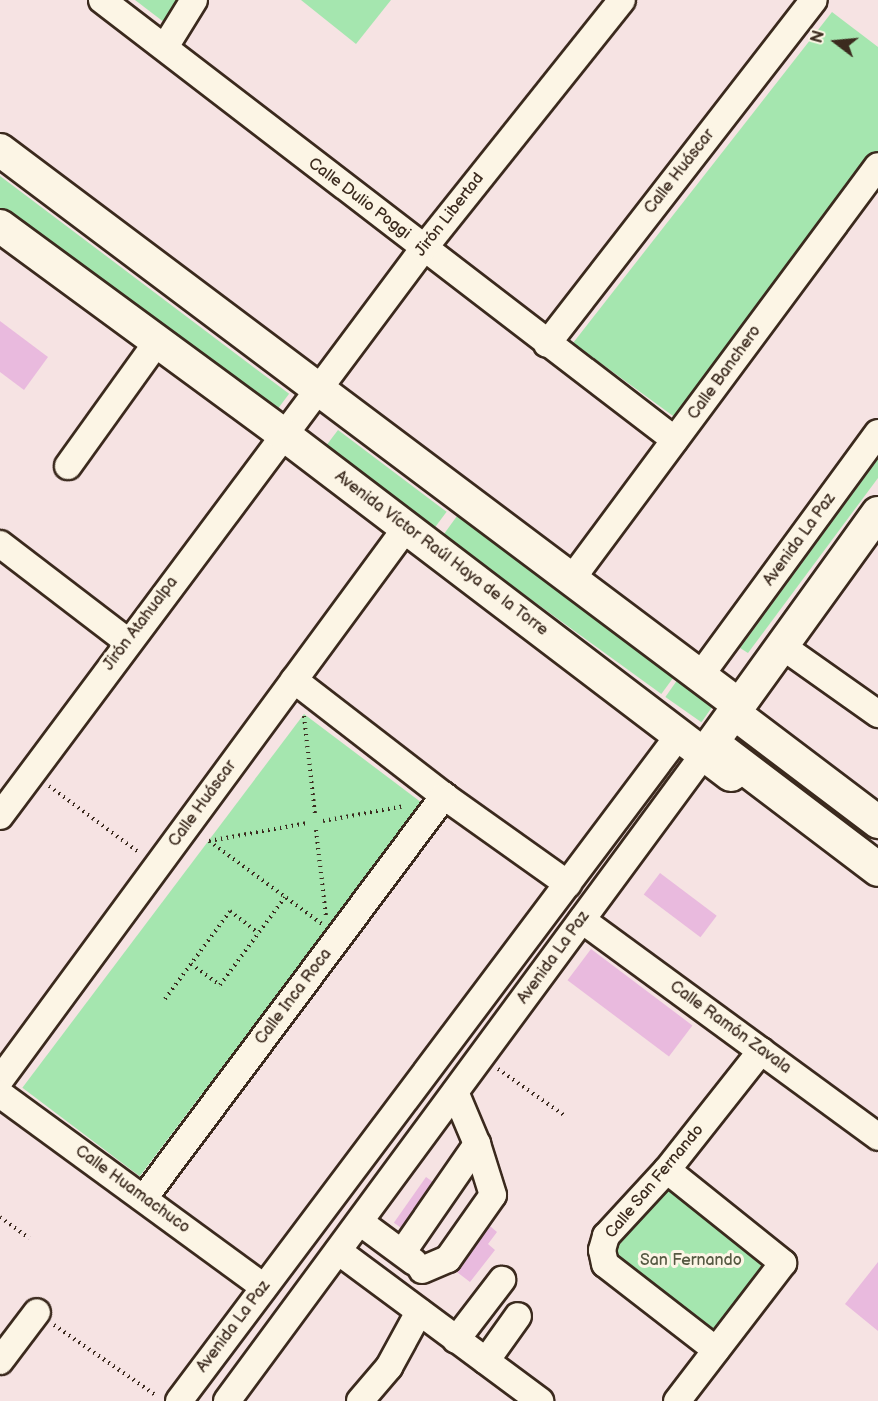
<!DOCTYPE html>
<meta charset="utf-8">
<style>
body{margin:0}
#map{position:relative;width:878px;height:1401px;overflow:hidden;background:#f6e3e3;font-family:"Balsamiq Sans",sans-serif}
div>[style]{position:absolute}
.green>*{inset:0;background:#a5e6af;transform-origin:0 0}
.building>*{inset:0;background:#e9bade;transform-origin:0 0}
.path>*{height:4px;margin-top:-2px;transform-origin:0;background:repeating-linear-gradient(90deg,#3b2a1e 0 1.5px,transparent 0 6px)}
.roads{filter:drop-shadow(2px 0 #3b2a1e) drop-shadow(-2px 0 #3b2a1e) drop-shadow(0 2px #3b2a1e) drop-shadow(0 -2px #3b2a1e)}
.minor>*{height:26px;margin:-13px;padding:0 13px;transform-origin:13px;border-radius:13px;background:#fcf5e5}
.major>*{height:32px;margin:-16px;padding:0 16px;transform-origin:16px;border-radius:16px;background:#fcf5e5}
.highway>*{height:33px;margin:-16.5px;padding:0 16.5px;transform-origin:16.5px;border-radius:16.5px;background:#fcf5e5}
span{translate:-50% -50%;white-space:nowrap;text-align:center;line-height:1.15;-webkit-text-stroke:6px #fcf5e5;paint-order:stroke}
.street-label{font-size:16px;color:#3b2a1e}
.park-label{font-size:16px;color:#565942}
.north{position:absolute;left:806px;top:12px;width:60px;height:60px;-webkit-text-stroke:4px #fcf5e5;paint-order:stroke;rotate:286deg;font-size:16px;font-weight:700;line-height:24px;text-align:center;color:#3b2a1e}
.north::after{content:'';display:block;margin:auto;width:21px;height:27px;background:#3b2a1e;clip-path:polygon(50% 0,100% 100%,50% 72%,0 100%)}
</style>
<div id="map">
<div class="green">
<div style="clip-path:polygon(135px 0,185px 0,169px 26px)"></div>
<div style="clip-path:polygon(301px 0,391px 0,356px 44px)"></div>
<div style="clip-path:polygon(832px 12px,878px 47px,878px 153px,680px 421px,573px 343px)"></div>
<div style="left:0;top:176px;width:362px;height:28px;rotate:37deg"></div>
<div style="left:338px;top:430px;width:136px;height:22px;rotate:37deg"></div>
<div style="clip-path:polygon(878px 459px,878px 478px,748px 653px,740px 648px)"></div>
<div style="left:457px;top:516px;width:270px;height:24px;rotate:36deg"></div>
<div style="left:678px;top:679px;width:44px;height:22px;rotate:35deg"></div>
<div style="left:304px;top:714px;width:147px;height:468px;rotate:37deg"></div>
<div style="left:666px;top:1187px;width:131px;height:84px;rotate:39deg"></div>
</div>
<div class="building">
<div style="clip-path:polygon(0 321px,48px 357px,24px 390px,0 372px)"></div>
<div style="left:660px;top:873px;width:71px;height:27px;rotate:37deg"></div>
<div style="left:591px;top:949px;width:127px;height:39px;rotate:37deg"></div>
<div style="left:426px;top:1177px;width:19px;height:56px;rotate:35deg"></div>
<div style="clip-path:polygon(484px 1221px,497px 1232px,488px 1244px,495px 1250px,470px 1282px,449px 1266px)"></div>
<div style="clip-path:polygon(878px 1262px,878px 1331px,845px 1304px)"></div>
</div>
<div class="path">
<div style="left:304px;top:716px;width:99px;rotate:83.6deg"></div>
<div style="left:49px;top:786px;width:113px;rotate:36.4deg"></div>
<div style="left:323px;top:821px;width:83px;rotate:-10.4deg"></div>
<div style="left:316px;top:830px;width:87px;rotate:83.4deg"></div>
<div style="left:209px;top:841px;width:140px;rotate:36.3deg"></div>
<div style="left:209px;top:841px;width:100px;rotate:-10.4deg"></div>
<div style="left:191px;top:964px;width:36px;rotate:36deg"></div>
<div style="left:220px;top:985px;width:109px;rotate:-53.5deg"></div>
<div style="left:165px;top:999px;width:109px;rotate:-53.5deg"></div>
<div style="left:230px;top:911px;width:36px;rotate:38deg"></div>
<div style="left:498px;top:1069px;width:80px;rotate:34.9deg"></div>
<div style="left:0;top:1217px;width:36px;rotate:36deg"></div>
<div style="left:54px;top:1325px;width:125px;rotate:34.6deg"></div>
</div>
<div class="roads">
<div class="minor">
<div style="left:102px;top:0;width:722px;rotate:37.52deg"></div>
<div style="left:165px;top:47px;width:55px;rotate:-58.3deg"></div>
<div style="left:547px;top:344px;width:435px;rotate:-52.2deg"></div>
<div style="left:68px;top:466px;width:153px;rotate:-54.3deg"></div>
<div style="left:0;top:544px;width:160px;rotate:37.4deg"></div>
<div style="left:571px;top:580px;width:515px;rotate:-53.44deg"></div>
<div style="left:782px;top:646px;width:118px;rotate:35.3deg"></div>
<div style="left:700px;top:676px;width:301px;rotate:-53.8deg"></div>
<div style="left:294px;top:680px;width:190px;rotate:37.7deg"></div>
<div style="left:444px;top:796px;width:152px;rotate:35.4deg"></div>
<div style="left:0;top:816px;width:709px;rotate:-53.26deg"></div>
<div style="left:424px;top:248px;width:317px;rotate:-51.4deg"></div>
<div style="left:582px;top:920px;width:367px;rotate:36.2deg"></div>
<div style="left:0;top:1080px;width:685px;rotate:-53.67deg"></div>
<div style="left:0;top:1094px;width:327px;rotate:36.2deg"></div>
<div style="left:667px;top:1170px;width:149px;rotate:38.7deg"></div>
<div style="left:783px;top:1263px;width:174px;rotate:127.5deg"></div>
<div style="left:144px;top:1198px;width:502px;rotate:-53.27deg"></div>
<div style="left:360px;top:1222px;width:67px;rotate:36.5deg"></div>
<div style="left:404px;top:1250px;width:129px;rotate:-55.4deg"></div>
<div style="left:477px;top:1144px;width:56px;rotate:-112.9deg"></div>
<div style="left:338px;top:1251px;width:252px;rotate:36.6deg"></div>
<div style="left:422px;top:1270px;width:28px;rotate:-23deg"></div>
<div style="left:448px;top:1259px;width:78px;rotate:-54.9deg"></div>
<div style="left:493px;top:1195px;width:53px;rotate:-107.4deg"></div>
<div style="left:456px;top:1340px;width:76px;rotate:-52.5deg"></div>
<div style="left:716px;top:1350px;width:140px;rotate:-142.2deg"></div>
<div style="left:605px;top:1264px;width:14px;rotate:-102deg"></div>
<div style="left:602px;top:1250px;width:15px;rotate:-74deg"></div>
<div style="left:606px;top:1236px;width:90px;rotate:-47.3deg"></div>
<div style="left:667px;top:1170px;width:152px;rotate:-51.7deg"></div>
<div style="left:0;top:1361px;width:61px;rotate:-52.9deg"></div>
<div style="left:486px;top:1361px;width:55px;rotate:-54.6deg"></div>
<div style="left:179px;top:1401px;width:833px;rotate:-53.1deg"></div>
<div style="left:227px;top:1401px;width:804px;rotate:-53.6deg"></div>
<div style="left:360px;top:1401px;width:45px;rotate:-49.5deg"></div>
<div style="left:389px;top:1367px;width:63px;rotate:-61.4deg"></div>
</div>
<div class="major">
<div style="left:0;top:150px;width:924px;rotate:36.91deg"></div>
<div style="left:0;top:226px;width:351px;rotate:36.3deg"></div>
<div style="left:283px;top:434px;width:563px;rotate:37.28deg"></div>
<div style="left:734px;top:713px;width:181px;rotate:37.1deg"></div>
<div style="left:704px;top:754px;width:297px;rotate:-54.2deg"></div>
</div>
<div class="highway">
<div style="left:712px;top:743px;width:208px;rotate:37.2deg"></div>
</div>
</div>
<div class="street-label">
<span style="left:680px;top:172px;rotate:-52deg">Calle Huáscar</span>
<span style="left:359px;top:199px;rotate:37deg">Calle Dulio Poggi</span>
<span style="left:450px;top:215px;rotate:-52deg">Jirón Libertad</span>
<span style="left:725px;top:373px;rotate:-54deg">Calle Banchero</span>
<span style="left:800px;top:540px;rotate:-54deg">Avenida La Paz</span>
<span style="left:441px;top:554px;rotate:37deg">Avenida Víctor Raúl Haya de la Torre</span>
<span style="left:141px;top:624px;rotate:-53deg">Jirón Atahualpa</span>
<span style="left:203px;top:804px;rotate:-54deg">Calle Huáscar</span>
<span style="left:554px;top:958px;rotate:-54deg">Avenida La Paz</span>
<span style="left:294px;top:997px;rotate:-53deg">Calle Inca Roca</span>
<span style="left:730px;top:1028px;rotate:36deg">Calle Ramón Zavala</span>
<span style="left:655px;top:1182px;rotate:-50deg">Calle San Fernando</span>
<span style="left:132px;top:1190px;rotate:36deg">Calle Huamachuco</span>
<span style="left:234px;top:1327px;rotate:-53deg">Avenida La Paz</span>
</div>
<div class="park-label">
<span style="left:691px;top:1261px">San Fernando</span>
</div>
<div class="north">N</div>
</div>
